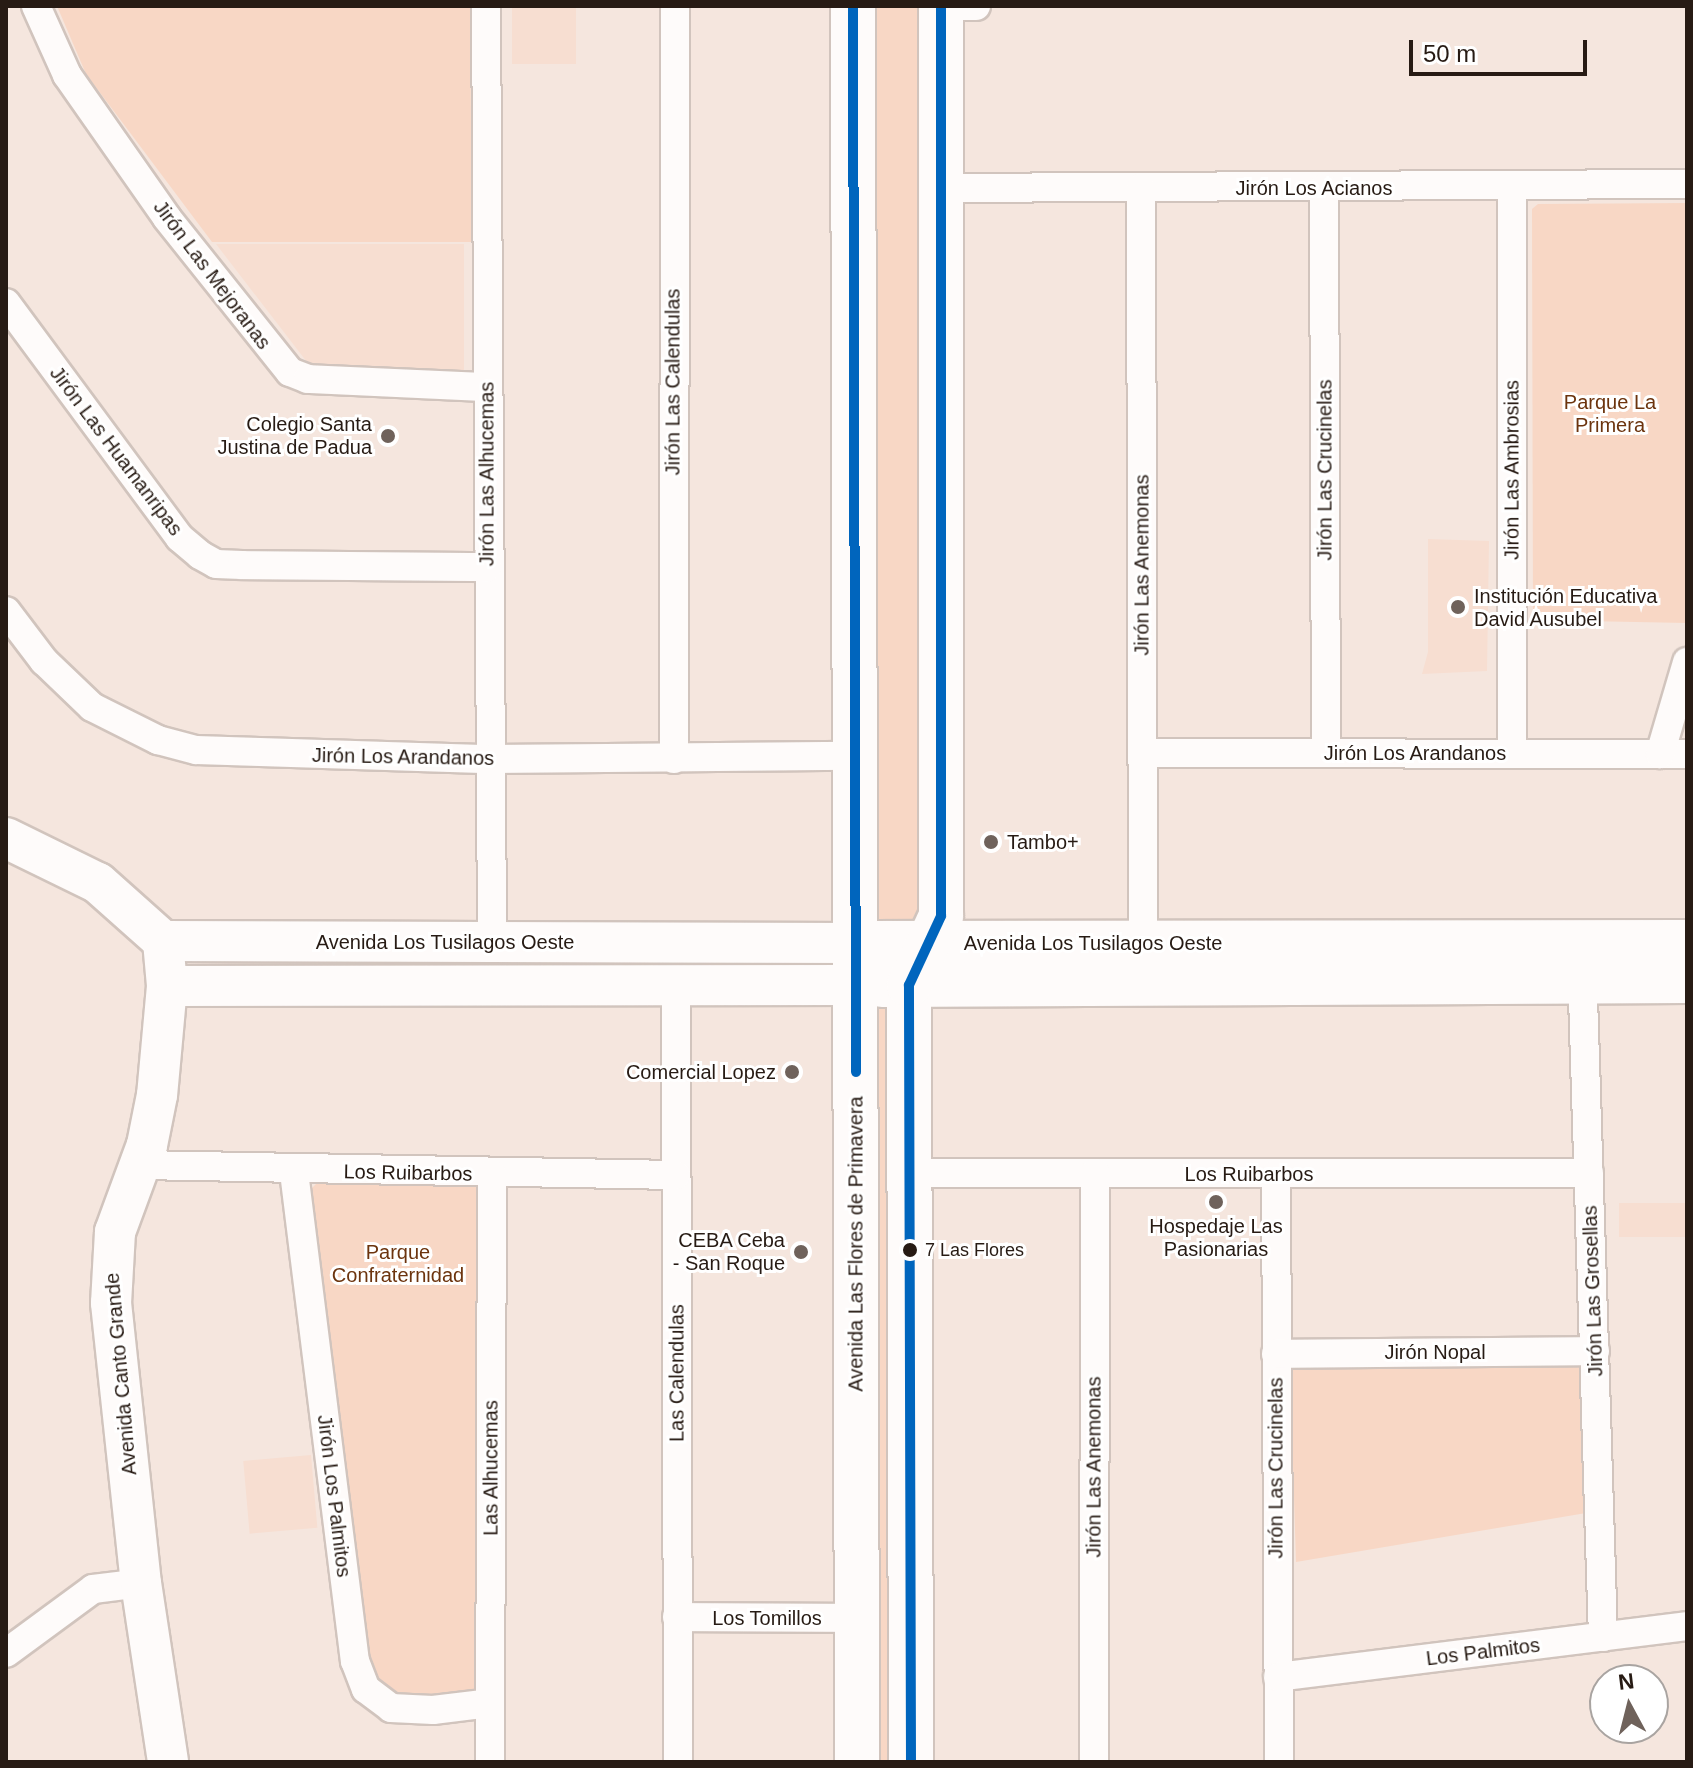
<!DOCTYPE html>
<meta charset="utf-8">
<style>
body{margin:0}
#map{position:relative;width:1693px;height:1768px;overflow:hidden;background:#f5e6de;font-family:Helvetica,sans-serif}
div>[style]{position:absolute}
.built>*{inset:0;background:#f7ded1;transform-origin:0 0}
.green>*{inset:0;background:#f8d7c5;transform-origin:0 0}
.roads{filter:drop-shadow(2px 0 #d1c4bd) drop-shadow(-2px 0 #d1c4bd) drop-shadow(0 2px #d1c4bd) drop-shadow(0 -2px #d1c4bd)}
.street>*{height:28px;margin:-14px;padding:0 14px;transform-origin:14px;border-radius:14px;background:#fefbfa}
.secondary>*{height:40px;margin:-20px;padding:0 20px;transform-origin:20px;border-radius:20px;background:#fefbfa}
.primary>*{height:44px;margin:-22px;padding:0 22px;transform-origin:22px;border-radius:22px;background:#fefbfa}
.bus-1>*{height:10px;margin:-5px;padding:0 5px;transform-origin:5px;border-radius:5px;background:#0065bd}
.dots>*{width:22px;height:22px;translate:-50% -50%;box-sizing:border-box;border:4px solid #fff;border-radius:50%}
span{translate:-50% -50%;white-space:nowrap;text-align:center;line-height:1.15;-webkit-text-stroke:6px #fff;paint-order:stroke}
.bus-label{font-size:18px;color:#271b14}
.left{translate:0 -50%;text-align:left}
.street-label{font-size:20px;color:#271b14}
.park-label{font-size:20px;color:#6c340e}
.poi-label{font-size:20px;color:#271b14}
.right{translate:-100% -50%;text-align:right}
.frame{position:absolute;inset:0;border:8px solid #271b14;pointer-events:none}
.north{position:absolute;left:1589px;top:1664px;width:80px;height:80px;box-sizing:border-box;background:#fff;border:2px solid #a9a4a1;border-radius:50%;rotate:353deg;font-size:22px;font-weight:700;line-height:32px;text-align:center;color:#271b14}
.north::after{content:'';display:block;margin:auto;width:28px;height:36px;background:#6f625b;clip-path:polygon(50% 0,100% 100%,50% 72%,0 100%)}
.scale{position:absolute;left:1409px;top:40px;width:178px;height:36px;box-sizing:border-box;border:4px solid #271b14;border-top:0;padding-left:10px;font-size:24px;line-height:28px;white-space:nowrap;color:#271b14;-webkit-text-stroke:6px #fff;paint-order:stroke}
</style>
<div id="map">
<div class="built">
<div style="left:512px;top:6px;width:64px;height:58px"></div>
<div style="clip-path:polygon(216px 244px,464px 244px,464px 373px,310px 366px)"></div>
<div style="clip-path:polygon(1428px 539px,1489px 541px,1487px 671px,1422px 674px,1428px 652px)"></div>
<div style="left:1687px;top:1203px;width:34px;height:68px;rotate:90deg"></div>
<div style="left:311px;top:1455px;width:73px;height:68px;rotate:85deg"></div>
</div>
<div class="green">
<div style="clip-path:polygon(57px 6px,470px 6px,472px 242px,212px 242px,86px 74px)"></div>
<div style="left:867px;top:6px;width:53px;height:917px"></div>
<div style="clip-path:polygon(1687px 203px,1687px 623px,1533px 620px,1532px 209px,1538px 204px)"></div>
<div style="left:896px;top:998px;width:764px;height:27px;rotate:90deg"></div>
<div style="clip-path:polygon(319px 1181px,479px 1184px,475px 1690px,462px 1698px,392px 1694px,377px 1680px,368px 1655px,307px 1193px)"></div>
<div style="clip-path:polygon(1580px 1363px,1586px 1513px,1296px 1562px,1290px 1366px)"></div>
</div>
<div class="roads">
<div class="street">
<div style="left:36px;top:6px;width:76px;rotate:65.8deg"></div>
<div style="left:67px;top:75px;width:174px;rotate:55deg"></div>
<div style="left:167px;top:218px;width:197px;rotate:51.4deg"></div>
<div style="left:290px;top:372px;width:19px;rotate:21deg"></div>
<div style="left:308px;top:379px;width:178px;rotate:2.6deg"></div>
<div style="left:486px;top:6px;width:936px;rotate:89.63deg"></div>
<div style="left:941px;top:6px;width:35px"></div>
<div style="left:942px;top:188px;width:745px;rotate:-0.31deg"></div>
<div style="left:1141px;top:188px;width:754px;rotate:89.85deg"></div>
<div style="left:1324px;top:188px;width:565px;rotate:89.8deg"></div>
<div style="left:6px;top:303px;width:292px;rotate:53.5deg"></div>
<div style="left:180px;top:538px;width:26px;rotate:40deg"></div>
<div style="left:200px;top:555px;width:18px;rotate:29deg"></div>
<div style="left:216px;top:564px;width:26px;rotate:2deg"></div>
<div style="left:242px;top:565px;width:245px;rotate:0.5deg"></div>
<div style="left:6px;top:611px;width:63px;rotate:52.8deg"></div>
<div style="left:44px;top:661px;width:66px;rotate:43.8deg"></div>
<div style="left:92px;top:707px;width:74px;rotate:26.6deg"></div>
<div style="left:158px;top:740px;width:39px;rotate:15deg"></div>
<div style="left:196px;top:750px;width:294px;rotate:1.8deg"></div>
<div style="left:490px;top:759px;width:362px;rotate:-0.5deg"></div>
<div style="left:1143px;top:753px;width:544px;rotate:0.11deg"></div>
<div style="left:1512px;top:753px;width:567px;rotate:-90deg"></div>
<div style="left:1660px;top:754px;width:96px;rotate:-73.6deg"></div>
<div style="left:674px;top:759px;width:753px;rotate:-89.92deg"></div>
<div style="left:1582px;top:965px;width:672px;rotate:88.21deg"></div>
<div style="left:676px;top:983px;width:779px;rotate:89.85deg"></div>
<div style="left:140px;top:1165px;width:536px;rotate:1.07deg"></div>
<div style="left:294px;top:1172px;width:493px;rotate:82.9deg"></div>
<div style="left:355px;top:1661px;width:30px;rotate:69deg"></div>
<div style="left:366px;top:1689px;width:31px;rotate:37deg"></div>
<div style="left:391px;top:1708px;width:42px;rotate:2.7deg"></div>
<div style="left:433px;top:1710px;width:57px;rotate:-7deg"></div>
<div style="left:910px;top:1173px;width:679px"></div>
<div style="left:1276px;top:1174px;width:588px;rotate:89.71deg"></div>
<div style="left:1276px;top:1354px;width:319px;rotate:-0.5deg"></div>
<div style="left:677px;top:1617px;width:180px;rotate:0.3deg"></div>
<div style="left:6px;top:1653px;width:108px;rotate:-36.3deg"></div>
<div style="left:93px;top:1589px;width:48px;rotate:-7.1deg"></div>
<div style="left:1278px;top:1677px;width:412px;rotate:-7.1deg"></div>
<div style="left:490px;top:1762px;width:588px;rotate:-89.81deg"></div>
<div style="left:1094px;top:1762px;width:589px;rotate:-89.9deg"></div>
</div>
<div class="secondary">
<div style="left:6px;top:838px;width:102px;rotate:26.1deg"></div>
<div style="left:98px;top:883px;width:87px;rotate:41.7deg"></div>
<div style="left:163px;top:941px;width:45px;rotate:84.9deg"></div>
<div style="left:167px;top:986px;width:109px;rotate:95.2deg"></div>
<div style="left:157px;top:1095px;width:51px;rotate:101.3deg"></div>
<div style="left:147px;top:1145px;width:93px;rotate:110.2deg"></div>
<div style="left:115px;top:1232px;width:71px;rotate:93.2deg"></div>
<div style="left:111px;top:1303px;width:282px;rotate:83.9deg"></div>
<div style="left:141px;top:1583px;width:181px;rotate:81.4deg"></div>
<div style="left:163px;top:941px;width:693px;rotate:0.17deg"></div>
<div style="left:167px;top:986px;width:689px;rotate:-0.08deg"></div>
</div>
<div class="primary">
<div style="left:853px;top:6px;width:1756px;rotate:89.87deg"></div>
<div style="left:856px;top:943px;width:831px;rotate:-0.07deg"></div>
<div style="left:882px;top:985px;width:805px;rotate:-0.28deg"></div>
<div style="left:911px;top:1762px;width:777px;rotate:-90.15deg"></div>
<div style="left:909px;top:985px;width:76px;rotate:-65.1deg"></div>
<div style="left:941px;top:916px;width:910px;rotate:-90deg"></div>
</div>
</div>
<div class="bus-1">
<div style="left:853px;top:6px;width:1066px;rotate:89.84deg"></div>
<div style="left:911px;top:1762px;width:777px;rotate:-90.15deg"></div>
<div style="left:909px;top:985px;width:76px;rotate:-65.1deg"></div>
<div style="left:941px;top:916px;width:910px;rotate:-90deg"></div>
</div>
<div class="dots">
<div style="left:388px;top:436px;background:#6f625b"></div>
<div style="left:1458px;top:607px;background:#6f625b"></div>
<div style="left:991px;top:842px;background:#6f625b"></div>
<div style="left:792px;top:1072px;background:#6f625b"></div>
<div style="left:1216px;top:1202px;background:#6f625b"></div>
<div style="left:910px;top:1250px;background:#271b14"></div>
<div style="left:801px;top:1252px;background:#6f625b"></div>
</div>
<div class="bus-label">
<span class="left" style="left:925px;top:1250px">7 Las Flores</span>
</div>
<div class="street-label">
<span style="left:1314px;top:188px">Jirón Los Acianos</span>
<span style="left:212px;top:275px;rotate:53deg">Jirón Las Mejoranas</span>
<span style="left:673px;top:382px;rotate:-90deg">Jirón Las Calendulas</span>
<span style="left:116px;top:451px;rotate:53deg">Jirón Las Huamanripas</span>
<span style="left:1325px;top:470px;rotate:-90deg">Jirón Las Crucinelas</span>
<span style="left:1512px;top:470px;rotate:-90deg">Jirón Las Ambrosias</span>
<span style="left:487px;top:474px;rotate:-90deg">Jirón Las Alhucemas</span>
<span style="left:1142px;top:565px;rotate:-90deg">Jirón Las Anemonas</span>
<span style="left:1415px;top:753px">Jirón Los Arandanos</span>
<span style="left:403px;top:757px;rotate:1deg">Jirón Los Arandanos</span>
<span style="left:445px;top:942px">Avenida Los Tusilagos Oeste</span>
<span style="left:1093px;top:943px">Avenida Los Tusilagos Oeste</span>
<span style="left:408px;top:1173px;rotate:1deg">Los Ruibarbos</span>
<span style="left:1249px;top:1174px">Los Ruibarbos</span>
<span style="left:856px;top:1244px;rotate:-90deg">Avenida Las Flores de Primavera</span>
<span style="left:1593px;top:1291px;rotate:-92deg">Jirón Las Grosellas</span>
<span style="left:1435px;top:1352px">Jirón Nopal</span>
<span style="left:677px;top:1373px;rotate:-90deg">Las Calendulas</span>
<span style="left:121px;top:1374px;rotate:-95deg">Avenida Canto Grande</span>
<span style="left:1094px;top:1467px;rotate:-90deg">Jirón Las Anemonas</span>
<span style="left:491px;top:1468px;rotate:-90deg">Las Alhucemas</span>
<span style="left:1276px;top:1468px;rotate:-90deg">Jirón Las Crucinelas</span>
<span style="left:334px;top:1496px;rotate:83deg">Jirón Los Palmitos</span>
<span style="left:767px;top:1618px">Los Tomillos</span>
<span style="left:1483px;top:1652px;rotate:-7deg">Los Palmitos</span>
</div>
<div class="park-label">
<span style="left:1610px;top:414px">Parque La<br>Primera</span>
<span style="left:398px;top:1264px">Parque<br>Confraternidad</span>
</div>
<div class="poi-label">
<span class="right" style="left:372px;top:436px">Colegio Santa<br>Justina de Padua</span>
<span class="left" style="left:1474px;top:608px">Institución Educativa<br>David Ausubel</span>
<span class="left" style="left:1007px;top:842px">Tambo+</span>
<span class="right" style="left:776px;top:1072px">Comercial Lopez</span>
<span style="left:1216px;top:1238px">Hospedaje Las<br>Pasionarias</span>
<span class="right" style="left:785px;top:1252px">CEBA Ceba<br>- San Roque</span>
</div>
<div class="frame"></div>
<div class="north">N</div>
<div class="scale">50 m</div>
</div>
